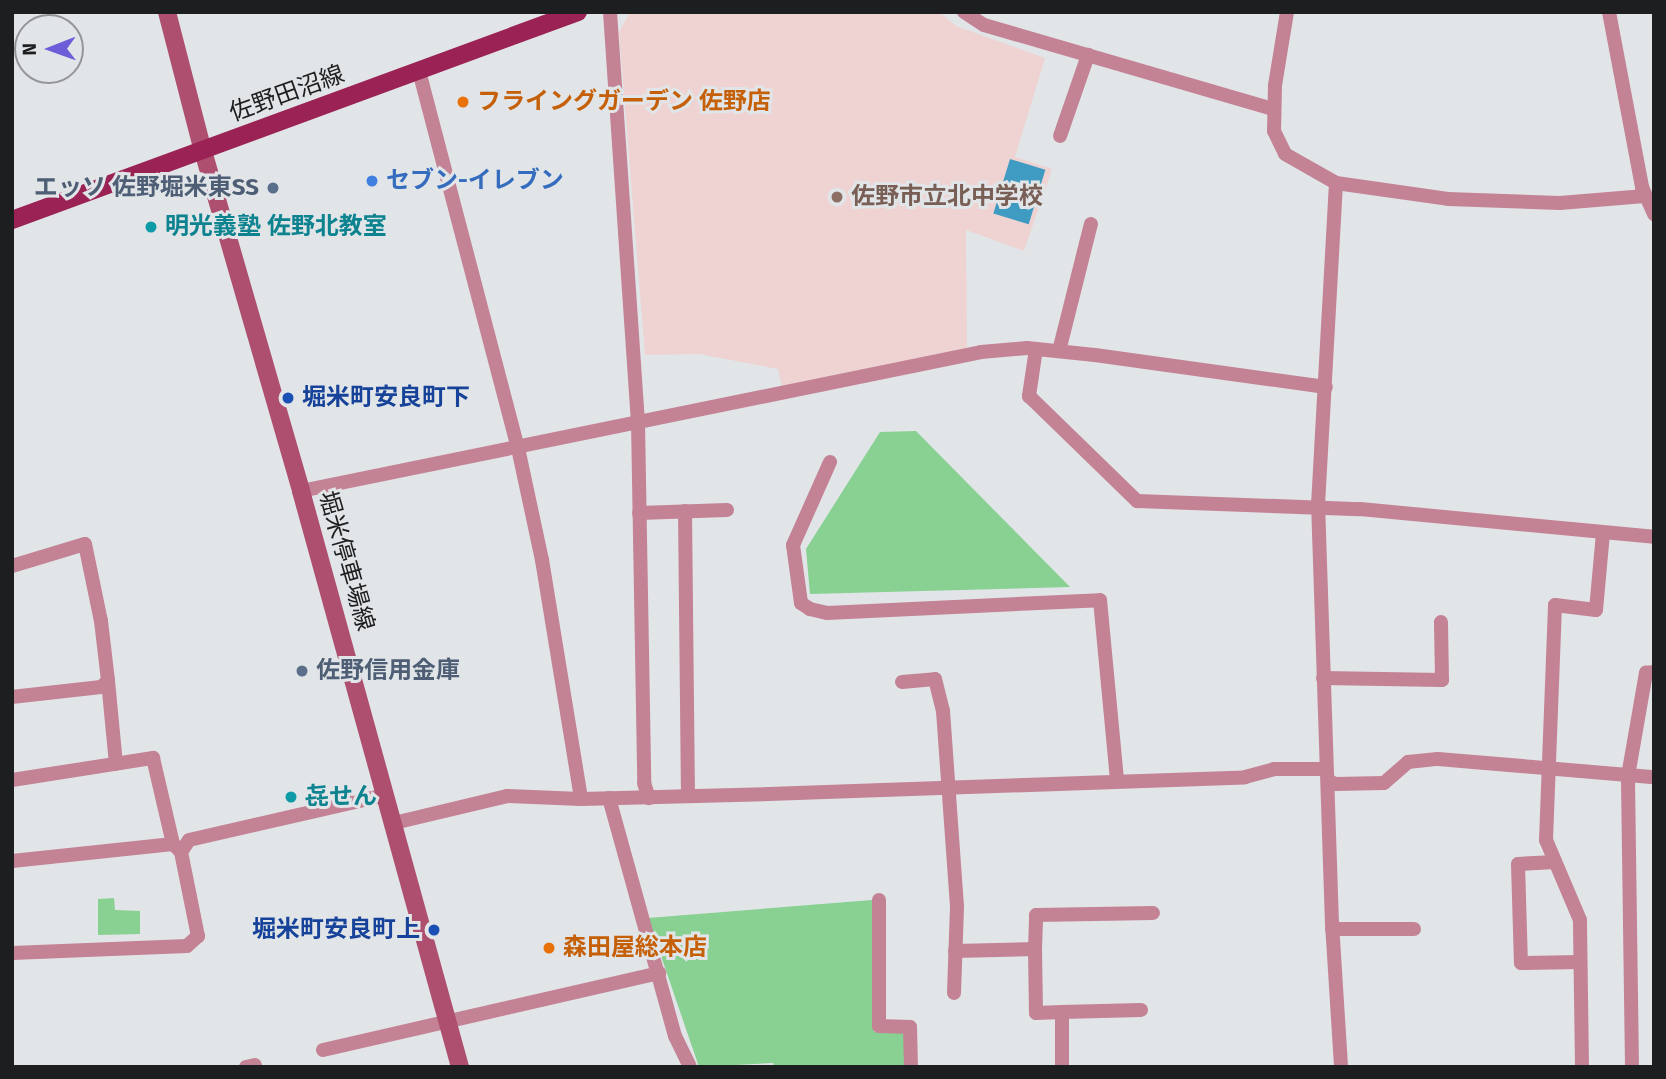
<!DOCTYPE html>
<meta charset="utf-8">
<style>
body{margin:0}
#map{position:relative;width:1666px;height:1079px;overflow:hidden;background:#e1e5e8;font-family:"Fira Sans","Noto Sans JP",sans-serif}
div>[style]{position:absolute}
.education>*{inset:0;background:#eed3d2}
.green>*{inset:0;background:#88d192}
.water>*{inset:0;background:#3f9bc2;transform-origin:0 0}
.minor>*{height:14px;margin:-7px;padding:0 7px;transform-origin:7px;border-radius:7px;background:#c48295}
.secondary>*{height:18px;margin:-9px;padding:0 9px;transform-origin:9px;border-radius:9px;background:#ae4f70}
.primary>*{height:18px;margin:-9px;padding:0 9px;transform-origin:9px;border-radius:9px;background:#9b2255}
.dots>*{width:19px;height:19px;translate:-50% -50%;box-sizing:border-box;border:4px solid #e1e5e8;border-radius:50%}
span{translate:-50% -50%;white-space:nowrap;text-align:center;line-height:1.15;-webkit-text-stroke:6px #e1e5e8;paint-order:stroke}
.street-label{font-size:24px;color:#1d1e20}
.food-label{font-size:24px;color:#c56008;font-weight:700}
.left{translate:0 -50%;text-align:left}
.shop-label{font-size:24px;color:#366cbe;font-weight:700}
.service-label{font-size:24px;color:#4e5e75;font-weight:700}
.right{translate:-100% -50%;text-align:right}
.education-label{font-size:24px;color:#785e54;font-weight:700}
.culture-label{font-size:24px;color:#0d838f;font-weight:700}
.transit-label{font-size:24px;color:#164399;font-weight:700}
.frame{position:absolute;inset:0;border:14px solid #1d1e20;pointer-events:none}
.north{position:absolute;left:14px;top:14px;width:70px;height:70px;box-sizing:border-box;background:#e1e5e8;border:2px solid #939598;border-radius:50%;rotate:269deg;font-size:19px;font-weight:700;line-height:28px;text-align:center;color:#1d1e20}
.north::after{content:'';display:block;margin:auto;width:24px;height:32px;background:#6b5ed8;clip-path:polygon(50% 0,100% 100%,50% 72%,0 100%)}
</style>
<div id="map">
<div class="education">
<div style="clip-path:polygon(635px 12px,939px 12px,956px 26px,1045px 58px,1015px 157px,1052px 169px,1024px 251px,966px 230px,967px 348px,782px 386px,778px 369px,699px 354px,645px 355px,619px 32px,629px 14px)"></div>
</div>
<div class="green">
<div style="clip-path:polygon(916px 431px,1070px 587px,810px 594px,806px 549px,880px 432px)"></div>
<div style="clip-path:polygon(114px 898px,115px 910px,140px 911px,140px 934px,98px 935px,98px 899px)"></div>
<div style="clip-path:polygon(872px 900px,874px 1032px,905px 1032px,906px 1067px,775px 1067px,773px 1063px,699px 1067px,648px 918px)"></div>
</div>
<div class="water">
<div style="left:1010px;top:159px;width:37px;height:57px;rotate:17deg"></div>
</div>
<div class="minor">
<div style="left:610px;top:12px;width:411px;rotate:86.1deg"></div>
<div style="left:638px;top:422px;width:361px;rotate:89deg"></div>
<div style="left:644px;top:783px;width:16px;rotate:72deg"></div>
<div style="left:964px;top:12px;width:24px;rotate:33deg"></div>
<div style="left:984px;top:25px;width:302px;rotate:16.2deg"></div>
<div style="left:1287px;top:12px;width:74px;rotate:99.3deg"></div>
<div style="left:1275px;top:85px;width:46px;rotate:91.2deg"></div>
<div style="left:1274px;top:131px;width:25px;rotate:64deg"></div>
<div style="left:1285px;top:154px;width:59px;rotate:29.6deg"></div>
<div style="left:1336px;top:183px;width:320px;rotate:93.2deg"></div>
<div style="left:1318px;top:502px;width:421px;rotate:88.1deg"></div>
<div style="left:1332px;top:923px;width:144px;rotate:86.4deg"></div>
<div style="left:1609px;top:12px;width:178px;rotate:79.3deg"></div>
<div style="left:1642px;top:187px;width:30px;rotate:66deg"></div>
<div style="left:419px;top:71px;width:390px;rotate:75.3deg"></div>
<div style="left:518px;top:448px;width:115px;rotate:77.9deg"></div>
<div style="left:542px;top:560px;width:242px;rotate:80.7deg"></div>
<div style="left:1060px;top:136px;width:86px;rotate:-70.9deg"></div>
<div style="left:1336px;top:183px;width:113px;rotate:8.1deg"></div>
<div style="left:1448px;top:199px;width:112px;rotate:2deg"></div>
<div style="left:1560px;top:203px;width:85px;rotate:-4.7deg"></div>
<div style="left:1036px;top:349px;width:48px;rotate:98.5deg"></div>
<div style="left:1029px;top:396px;width:151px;rotate:44.2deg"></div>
<div style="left:1137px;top:501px;width:223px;rotate:2.1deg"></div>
<div style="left:1360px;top:509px;width:295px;rotate:5.4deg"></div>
<div style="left:1059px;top:351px;width:131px;rotate:-75.9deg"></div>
<div style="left:830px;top:462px;width:91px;rotate:114deg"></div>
<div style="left:793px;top:545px;width:59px;rotate:82.1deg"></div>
<div style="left:801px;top:603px;width:11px;rotate:34deg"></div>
<div style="left:810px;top:609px;width:17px;rotate:13deg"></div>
<div style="left:827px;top:613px;width:273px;rotate:-2.7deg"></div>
<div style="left:1100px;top:600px;width:181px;rotate:84.6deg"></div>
<div style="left:301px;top:491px;width:694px;rotate:-11.55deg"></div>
<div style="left:981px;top:352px;width:46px;rotate:-5deg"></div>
<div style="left:1027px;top:348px;width:68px;rotate:5.9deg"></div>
<div style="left:1095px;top:355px;width:233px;rotate:7.9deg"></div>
<div style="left:685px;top:511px;width:285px;rotate:89.4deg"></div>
<div style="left:639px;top:513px;width:88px;rotate:-2deg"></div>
<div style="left:12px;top:566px;width:76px;rotate:-16.8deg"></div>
<div style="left:85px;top:544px;width:79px;rotate:78.3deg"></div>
<div style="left:101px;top:621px;width:60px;rotate:83.3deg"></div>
<div style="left:108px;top:681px;width:9px;rotate:139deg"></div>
<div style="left:101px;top:687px;width:90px;rotate:173.6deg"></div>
<div style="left:1323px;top:678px;width:119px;rotate:1deg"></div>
<div style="left:1442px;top:680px;width:58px;rotate:-91deg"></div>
<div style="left:108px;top:681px;width:83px;rotate:84.5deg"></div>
<div style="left:902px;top:682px;width:33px;rotate:-5deg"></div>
<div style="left:935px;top:679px;width:33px;rotate:76deg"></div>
<div style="left:943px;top:711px;width:196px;rotate:85.9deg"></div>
<div style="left:957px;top:907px;width:86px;rotate:92deg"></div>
<div style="left:12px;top:780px;width:143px;rotate:-8.9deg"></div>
<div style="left:153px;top:758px;width:88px;rotate:76.9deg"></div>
<div style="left:1328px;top:780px;width:8px;rotate:30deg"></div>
<div style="left:1335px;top:784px;width:49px;rotate:-1.2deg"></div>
<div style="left:1384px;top:783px;width:32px;rotate:-41deg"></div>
<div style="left:1408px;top:762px;width:30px;rotate:-6deg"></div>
<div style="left:1438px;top:759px;width:217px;rotate:4.8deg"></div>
<div style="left:609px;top:798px;width:247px;rotate:74.5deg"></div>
<div style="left:675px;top:1036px;width:34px;rotate:64deg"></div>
<div style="left:394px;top:823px;width:116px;rotate:-13.4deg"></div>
<div style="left:507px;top:796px;width:74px;rotate:2.3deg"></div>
<div style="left:581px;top:799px;width:188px;rotate:-1.5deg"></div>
<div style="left:769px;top:794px;width:476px;rotate:-2deg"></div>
<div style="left:1245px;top:777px;width:30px;rotate:-15deg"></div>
<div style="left:1274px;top:769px;width:52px"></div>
<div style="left:181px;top:852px;width:14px;rotate:-56deg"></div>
<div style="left:189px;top:840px;width:202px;rotate:-12.9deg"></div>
<div style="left:12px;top:861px;width:162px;rotate:-6deg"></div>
<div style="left:173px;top:844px;width:11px;rotate:45deg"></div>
<div style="left:181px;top:852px;width:86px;rotate:78.6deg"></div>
<div style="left:198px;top:936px;width:15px;rotate:138deg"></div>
<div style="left:187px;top:946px;width:175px;rotate:177.7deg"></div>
<div style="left:1555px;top:862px;width:37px;rotate:177deg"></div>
<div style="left:1518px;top:864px;width:99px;rotate:88.3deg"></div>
<div style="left:1521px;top:963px;width:59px;rotate:-1deg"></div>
<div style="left:879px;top:900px;width:126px;rotate:90deg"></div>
<div style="left:879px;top:1026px;width:31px;rotate:2deg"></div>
<div style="left:910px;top:1027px;width:40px;rotate:88.6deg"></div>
<div style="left:1332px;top:929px;width:82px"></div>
<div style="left:1035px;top:949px;width:34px;rotate:-88deg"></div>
<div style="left:1036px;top:915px;width:117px;rotate:-1deg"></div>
<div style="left:955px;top:951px;width:80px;rotate:-1.4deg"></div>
<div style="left:1035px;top:949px;width:64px;rotate:89.1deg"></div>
<div style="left:1036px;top:1013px;width:26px;rotate:-2deg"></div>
<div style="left:1062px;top:1012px;width:55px;rotate:90deg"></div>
<div style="left:1062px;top:1012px;width:79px;rotate:-1.5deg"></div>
<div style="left:323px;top:1050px;width:345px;rotate:-12.9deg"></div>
<div style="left:246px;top:1067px;width:9px;rotate:-13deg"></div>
<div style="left:1582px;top:1067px;width:147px;rotate:-90.8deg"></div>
<div style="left:1580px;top:920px;width:87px;rotate:-113deg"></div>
<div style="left:1546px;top:840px;width:235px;rotate:-87.8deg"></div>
<div style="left:1555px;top:605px;width:41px;rotate:7deg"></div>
<div style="left:1596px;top:610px;width:77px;rotate:-84.8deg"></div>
<div style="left:1632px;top:1067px;width:291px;rotate:-90.8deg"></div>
<div style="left:1628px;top:776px;width:105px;rotate:-80.1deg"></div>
<div style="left:1646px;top:673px;width:8px;rotate:-7deg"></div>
</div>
<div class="secondary">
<div style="left:167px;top:12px;width:144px;rotate:75.5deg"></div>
<div style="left:203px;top:151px;width:354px;rotate:73.9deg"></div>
<div style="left:301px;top:491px;width:598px;rotate:74.57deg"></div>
</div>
<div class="primary">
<div style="left:12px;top:220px;width:603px;rotate:-20.18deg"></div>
</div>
<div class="dots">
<div style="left:463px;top:102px;background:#e8710a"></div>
<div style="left:372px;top:181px;background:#3f7fe0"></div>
<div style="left:273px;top:188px;background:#5c6f8a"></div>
<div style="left:837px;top:197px;background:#8d6e63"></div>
<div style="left:151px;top:227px;background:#0f9aa8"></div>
<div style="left:288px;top:398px;background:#1a4fb4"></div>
<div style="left:302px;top:671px;background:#5c6f8a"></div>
<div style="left:291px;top:797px;background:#0f9aa8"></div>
<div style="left:434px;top:930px;background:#1a4fb4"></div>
<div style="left:549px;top:948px;background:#e8710a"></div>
</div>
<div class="street-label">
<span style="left:287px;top:94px;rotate:-20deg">佐野田沼線</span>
<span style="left:346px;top:561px;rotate:74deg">堀米停車場線</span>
</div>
<div class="food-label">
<span class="left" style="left:477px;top:102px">フライングガーデン 佐野店</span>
<span class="left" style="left:563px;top:948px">森田屋総本店</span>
</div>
<div class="shop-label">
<span class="left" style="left:386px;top:181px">セブン-イレブン</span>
</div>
<div class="service-label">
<span class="right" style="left:259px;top:188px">エッソ 佐野堀米東SS</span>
<span class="left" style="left:316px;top:671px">佐野信用金庫</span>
</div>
<div class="education-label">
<span class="left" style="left:851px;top:197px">佐野市立北中学校</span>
</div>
<div class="culture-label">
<span class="left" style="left:165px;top:227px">明光義塾 佐野北教室</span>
<span class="left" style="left:305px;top:797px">㐂せん</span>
</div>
<div class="transit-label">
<span class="left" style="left:302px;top:398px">堀米町安良町下</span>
<span class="right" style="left:420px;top:930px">堀米町安良町上</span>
</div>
<div class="frame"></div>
<div class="north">N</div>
</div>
